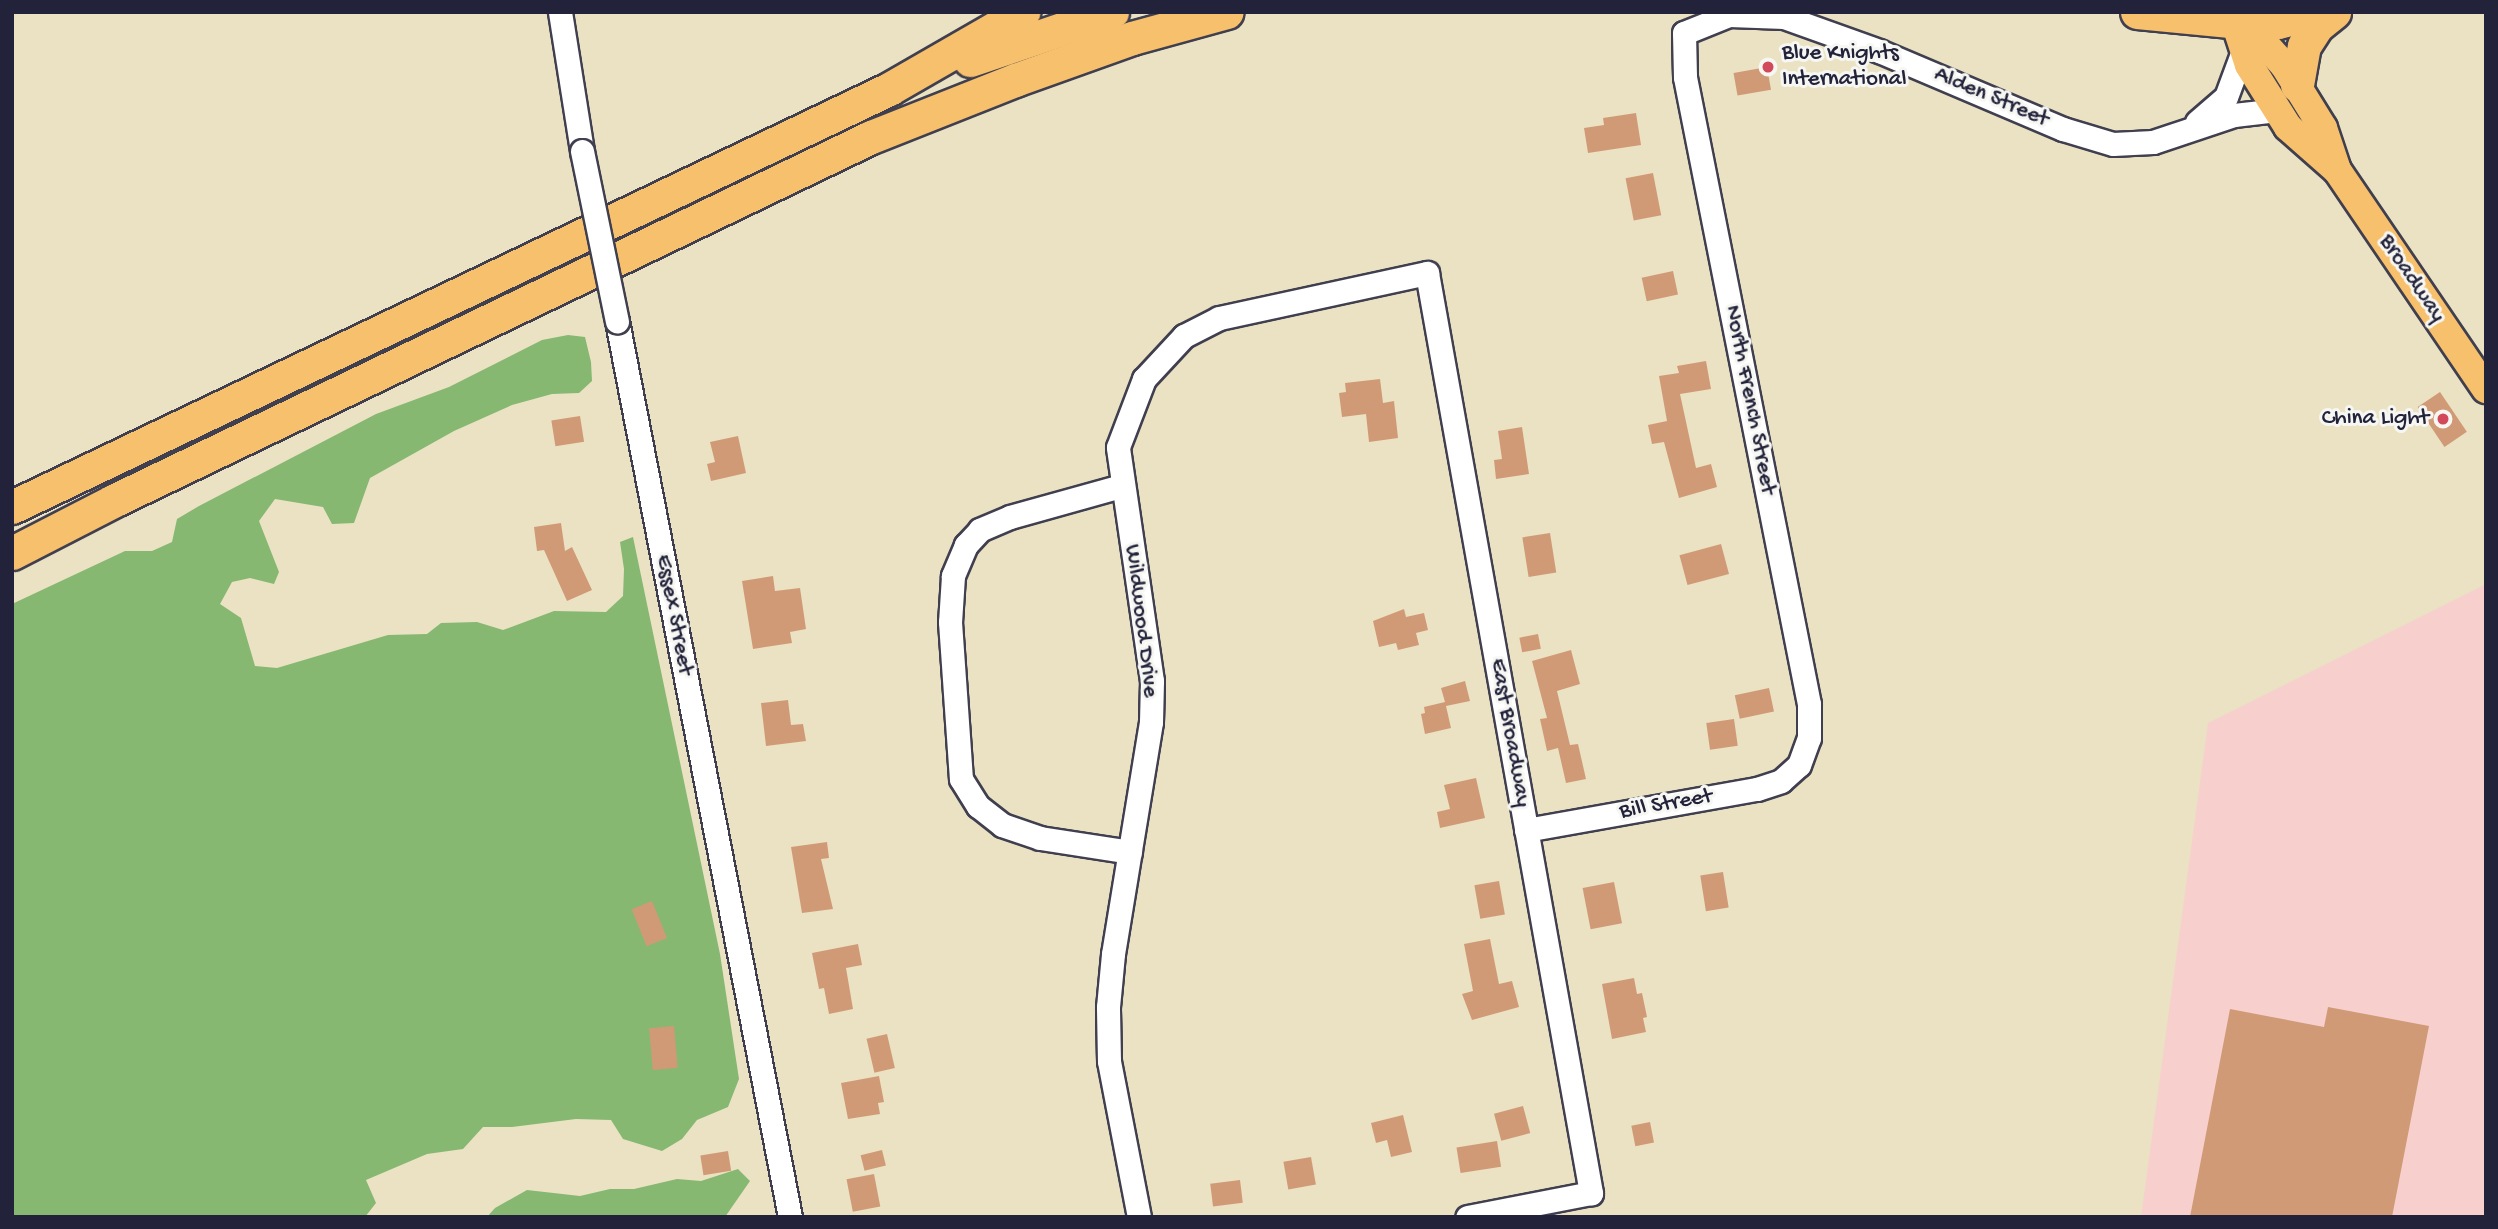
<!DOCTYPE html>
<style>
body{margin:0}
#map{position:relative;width:2498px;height:1229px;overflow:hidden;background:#eae2c3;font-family:"Gochi Hand",sans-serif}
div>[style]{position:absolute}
.built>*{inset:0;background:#f7d0ce}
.forest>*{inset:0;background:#86b872}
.building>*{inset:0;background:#d19a77;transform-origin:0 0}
.roads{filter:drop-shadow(2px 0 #403f4f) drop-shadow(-2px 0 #403f4f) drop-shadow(0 2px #403f4f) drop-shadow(0 -2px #403f4f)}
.minor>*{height:23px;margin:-11.5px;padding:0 11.5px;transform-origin:11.5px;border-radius:11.5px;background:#fff}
.major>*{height:28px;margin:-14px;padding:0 14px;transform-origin:14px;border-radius:14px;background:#f7c06c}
.highway>*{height:33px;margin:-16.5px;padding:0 16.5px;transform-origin:16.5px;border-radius:16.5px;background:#f7c06c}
.bridges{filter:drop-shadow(2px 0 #403f4f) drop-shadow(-2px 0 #403f4f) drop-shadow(0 2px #403f4f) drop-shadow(0 -2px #403f4f)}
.minor-bridge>*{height:23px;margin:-11.5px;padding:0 11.5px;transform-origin:11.5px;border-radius:11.5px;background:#fff}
.dots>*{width:19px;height:19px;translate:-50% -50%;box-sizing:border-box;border:4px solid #f6f6f2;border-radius:50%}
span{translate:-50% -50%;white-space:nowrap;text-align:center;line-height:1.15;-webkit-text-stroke:6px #f6f6f2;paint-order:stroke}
.poi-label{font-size:23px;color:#22223b}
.left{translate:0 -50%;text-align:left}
.right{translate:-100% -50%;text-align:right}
.street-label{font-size:23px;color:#22223b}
.frame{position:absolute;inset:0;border:14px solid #22223b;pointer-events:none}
</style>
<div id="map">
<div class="built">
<div style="clip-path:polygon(2486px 584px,2486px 1217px,2141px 1217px,2208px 723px)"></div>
</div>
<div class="forest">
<div style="clip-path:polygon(568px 335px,585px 337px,591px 362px,592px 381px,579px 393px,552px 394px,512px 405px,454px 431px,370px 478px,354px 523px,332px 524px,323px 507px,275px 499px,259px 521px,279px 572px,274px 584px,250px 578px,232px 582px,220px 604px,241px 618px,255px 666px,277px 668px,388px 635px,427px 634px,441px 623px,477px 622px,503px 630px,554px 611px,606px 612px,623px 596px,624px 569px,620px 542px,633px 537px,720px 954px,739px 1079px,728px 1107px,697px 1120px,682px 1139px,662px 1151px,623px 1139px,611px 1120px,576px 1119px,512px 1127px,483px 1127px,463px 1149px,427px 1154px,366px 1180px,376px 1203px,365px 1217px,12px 1217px,12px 604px,125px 551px,152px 551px,172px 542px,177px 519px,199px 506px,376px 414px,449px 387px,542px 340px)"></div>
<div style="clip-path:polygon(738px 1169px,750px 1181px,725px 1217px,487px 1217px,495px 1208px,527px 1190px,580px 1196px,610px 1189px,634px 1189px,677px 1179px,701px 1181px)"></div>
</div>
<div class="building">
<div style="left:1767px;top:67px;width:23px;height:34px;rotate:80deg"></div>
<div style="clip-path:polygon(1636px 113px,1641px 145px,1588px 153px,1584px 128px,1604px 125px,1603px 118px)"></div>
<div style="left:1653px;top:173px;width:43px;height:28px;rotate:79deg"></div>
<div style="left:1673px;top:271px;width:24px;height:32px;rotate:78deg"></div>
<div style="clip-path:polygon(1706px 361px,1711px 389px,1680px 394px,1696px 468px,1711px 464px,1717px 487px,1679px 498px,1664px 442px,1652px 444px,1648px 425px,1667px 421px,1659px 376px,1679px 373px,1677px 366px)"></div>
<div style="clip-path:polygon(1380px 379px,1383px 403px,1394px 401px,1398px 438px,1369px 442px,1366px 414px,1342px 417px,1339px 393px,1346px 392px,1345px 383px)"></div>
<div style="left:2440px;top:392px;width:48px;height:27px;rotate:56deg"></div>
<div style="left:580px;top:416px;width:26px;height:29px;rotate:81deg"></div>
<div style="clip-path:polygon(1522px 427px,1529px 474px,1496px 479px,1494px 460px,1502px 459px,1498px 431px)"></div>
<div style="clip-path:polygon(738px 436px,746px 473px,711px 481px,707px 464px,715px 462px,710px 442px)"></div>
<div style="clip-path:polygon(561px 523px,565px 551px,572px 547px,592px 590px,567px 601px,544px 550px,537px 551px,534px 527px)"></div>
<div style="left:1550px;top:533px;width:40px;height:28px;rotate:81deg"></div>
<div style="left:1721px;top:544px;width:31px;height:43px;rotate:75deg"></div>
<div style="clip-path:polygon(773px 576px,775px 591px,800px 588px,806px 629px,790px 632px,792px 643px,753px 649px,742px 581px)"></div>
<div style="clip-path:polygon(1404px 609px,1406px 617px,1424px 613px,1428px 630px,1416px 633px,1419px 645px,1398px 650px,1396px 643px,1379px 647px,1373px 621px)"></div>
<div style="left:1538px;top:634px;width:15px;height:19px;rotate:79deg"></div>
<div style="clip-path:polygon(1571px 650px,1580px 684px,1557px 691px,1570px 745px,1578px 744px,1586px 779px,1566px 783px,1558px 748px,1547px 751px,1540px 719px,1547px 718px,1532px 661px)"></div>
<div style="clip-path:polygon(1465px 681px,1470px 701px,1446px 706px,1451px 728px,1425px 734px,1421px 714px,1425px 713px,1424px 707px,1445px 702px,1441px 688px)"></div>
<div style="left:1769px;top:688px;width:24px;height:35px;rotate:78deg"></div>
<div style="clip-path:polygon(788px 700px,791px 725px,803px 724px,806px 741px,766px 746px,761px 703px)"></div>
<div style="left:1734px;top:719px;width:27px;height:28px;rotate:82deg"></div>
<div style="clip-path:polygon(1476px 778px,1485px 818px,1440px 828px,1437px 812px,1450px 809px,1444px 785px)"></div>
<div style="clip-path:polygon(827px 842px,829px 858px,821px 859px,833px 909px,802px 913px,791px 847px)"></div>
<div style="left:1723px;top:872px;width:36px;height:23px;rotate:81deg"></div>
<div style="left:1499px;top:881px;width:34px;height:25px;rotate:80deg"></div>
<div style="left:1614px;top:882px;width:42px;height:32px;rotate:79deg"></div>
<div style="left:652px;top:901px;width:40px;height:22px;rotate:68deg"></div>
<div style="clip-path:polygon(1490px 939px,1499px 984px,1512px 981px,1519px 1007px,1472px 1020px,1462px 994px,1473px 991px,1464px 944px)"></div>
<div style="clip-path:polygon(858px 944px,862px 965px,846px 968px,853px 1009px,829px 1014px,824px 988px,819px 989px,812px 953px)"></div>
<div style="clip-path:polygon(1634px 978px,1637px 994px,1642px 993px,1647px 1017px,1643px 1018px,1646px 1032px,1612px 1039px,1602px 984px)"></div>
<div style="clip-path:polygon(2328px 1007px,2429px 1026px,2392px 1217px,2190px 1217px,2230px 1009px,2324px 1027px)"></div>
<div style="left:674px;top:1026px;width:42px;height:25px;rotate:85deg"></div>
<div style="left:887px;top:1034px;width:35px;height:21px;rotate:77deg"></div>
<div style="clip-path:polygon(879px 1076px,884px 1102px,878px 1103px,880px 1114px,848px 1119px,841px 1083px)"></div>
<div style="left:1523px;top:1106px;width:28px;height:30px;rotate:75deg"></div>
<div style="clip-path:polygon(1403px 1115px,1412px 1152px,1391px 1157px,1387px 1140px,1376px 1143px,1371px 1123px)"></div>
<div style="left:1650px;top:1122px;width:21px;height:19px;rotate:79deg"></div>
<div style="left:1497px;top:1141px;width:26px;height:41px;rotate:81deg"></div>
<div style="left:882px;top:1150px;width:16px;height:22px;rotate:76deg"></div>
<div style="left:728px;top:1151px;width:20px;height:28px;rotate:81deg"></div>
<div style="left:1311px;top:1157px;width:28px;height:28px;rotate:80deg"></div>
<div style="left:874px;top:1174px;width:33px;height:28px;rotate:79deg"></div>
<div style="left:1240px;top:1180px;width:23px;height:30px;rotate:83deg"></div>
</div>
<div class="roads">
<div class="minor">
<div style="left:560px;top:12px;width:141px;rotate:81deg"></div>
<div style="left:2197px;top:122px;width:38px;rotate:-41deg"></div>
<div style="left:2226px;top:97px;width:49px;rotate:-69.7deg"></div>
<div style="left:617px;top:321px;width:913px;rotate:79.07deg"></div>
<div style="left:1121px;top:486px;width:115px;rotate:164.4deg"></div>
<div style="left:1010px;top:517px;width:33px;rotate:157deg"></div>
<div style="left:980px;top:530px;width:21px;rotate:133deg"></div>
<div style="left:966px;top:545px;width:34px;rotate:113deg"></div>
<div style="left:953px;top:576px;width:46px;rotate:93.7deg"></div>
<div style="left:950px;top:622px;width:157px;rotate:86deg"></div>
<div style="left:961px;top:779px;width:32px;rotate:58deg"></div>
<div style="left:978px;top:806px;width:31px;rotate:38deg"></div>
<div style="left:1002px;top:825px;width:40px;rotate:18.9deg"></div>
<div style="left:1040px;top:838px;width:91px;rotate:8.8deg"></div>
<div style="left:1526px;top:830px;width:235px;rotate:-10.1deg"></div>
<div style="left:1757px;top:789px;width:25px;rotate:-18deg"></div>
<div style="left:1781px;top:781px;width:24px;rotate:-42deg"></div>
<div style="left:1799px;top:765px;width:29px;rotate:-70deg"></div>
<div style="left:1809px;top:738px;width:34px;rotate:-90deg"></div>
<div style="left:1809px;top:704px;width:639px;rotate:-101.19deg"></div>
<div style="left:1685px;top:77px;width:44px;rotate:-91.3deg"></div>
<div style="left:1684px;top:33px;width:48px;rotate:-21.8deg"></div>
<div style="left:1729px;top:15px;width:55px;rotate:2.1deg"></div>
<div style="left:1784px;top:17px;width:101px;rotate:19.7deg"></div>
<div style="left:1879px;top:51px;width:200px;rotate:23deg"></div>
<div style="left:2063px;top:129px;width:52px;rotate:16.7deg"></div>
<div style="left:2113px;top:144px;width:40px;rotate:-2.9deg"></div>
<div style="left:2153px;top:142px;width:85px;rotate:-18.4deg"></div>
<div style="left:2234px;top:115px;width:43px;rotate:-6.6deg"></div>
<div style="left:1139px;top:1217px;width:159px;rotate:-100.9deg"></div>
<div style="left:1109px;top:1061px;width:54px;rotate:-91.1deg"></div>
<div style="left:1108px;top:1007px;width:53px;rotate:-84.6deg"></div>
<div style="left:1113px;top:954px;width:235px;rotate:-80.7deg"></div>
<div style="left:1151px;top:722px;width:41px;rotate:-88.6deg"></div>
<div style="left:1152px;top:681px;width:236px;rotate:-98.3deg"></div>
<div style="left:1118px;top:447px;width:73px;rotate:-69.1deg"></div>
<div style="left:1144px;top:379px;width:59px;rotate:-47.1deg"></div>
<div style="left:1184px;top:336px;width:39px;rotate:-27deg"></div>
<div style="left:1219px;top:318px;width:213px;rotate:-12.2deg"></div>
<div style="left:1427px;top:273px;width:935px;rotate:79.89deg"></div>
<div style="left:1591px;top:1193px;width:126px;rotate:169deg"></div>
</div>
<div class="major">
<div style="left:2229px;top:12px;width:12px;rotate:59deg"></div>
<div style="left:2235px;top:22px;width:45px;rotate:72deg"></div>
<div style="left:2249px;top:65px;width:73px;rotate:57.8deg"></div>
<div style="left:2288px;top:127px;width:65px;rotate:41.3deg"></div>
<div style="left:2337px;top:170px;width:265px;rotate:55.8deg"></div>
<div style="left:2235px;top:22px;width:36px;rotate:36deg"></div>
<div style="left:2264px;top:43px;width:30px;rotate:48deg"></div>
<div style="left:2284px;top:65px;width:74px;rotate:58.2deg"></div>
<div style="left:2323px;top:128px;width:44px;rotate:71.6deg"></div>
</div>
<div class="highway">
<div style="left:2137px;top:12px;width:114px;rotate:5.6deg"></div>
<div style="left:2250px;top:23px;width:28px;rotate:-2deg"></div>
<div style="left:2278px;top:22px;width:42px;rotate:-13.7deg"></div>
<div style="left:970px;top:60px;width:150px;rotate:-18.7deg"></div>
<div style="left:2297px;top:85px;width:40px;rotate:-80deg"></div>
<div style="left:2304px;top:46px;width:24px;rotate:-57deg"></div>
<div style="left:2317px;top:26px;width:22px;rotate:-39deg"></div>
<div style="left:12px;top:507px;width:972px;rotate:-25.48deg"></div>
<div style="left:889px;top:89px;width:155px;rotate:-29.9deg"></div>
<div style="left:12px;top:553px;width:114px;rotate:-27.2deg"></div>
<div style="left:113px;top:501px;width:841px;rotate:-25.65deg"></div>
<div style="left:871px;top:137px;width:155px;rotate:-21.6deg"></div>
<div style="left:1015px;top:80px;width:124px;rotate:-19.7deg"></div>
<div style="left:1132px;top:38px;width:98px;rotate:-15.3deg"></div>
</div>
</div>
<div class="bridges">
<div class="minor-bridge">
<div style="left:582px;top:151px;width:174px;rotate:78.4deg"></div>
</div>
</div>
<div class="dots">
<div style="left:1768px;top:67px;background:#d1495b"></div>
<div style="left:2443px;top:419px;background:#d1495b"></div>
</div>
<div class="poi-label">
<span class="left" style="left:1782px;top:67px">Blue Knights<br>International</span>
<span class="right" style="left:2429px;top:419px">China Light</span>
</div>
<div class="street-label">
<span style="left:1991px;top:98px;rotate:23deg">Alden Street</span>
<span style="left:2411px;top:279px;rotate:56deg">Broadway</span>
<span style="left:1749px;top:400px;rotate:79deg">North French Street</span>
<span style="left:673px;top:615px;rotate:79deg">Essex Street</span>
<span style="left:1140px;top:621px;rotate:83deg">Wildwood Drive</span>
<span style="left:1509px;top:733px;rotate:80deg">East Broadway</span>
<span style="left:1666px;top:805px;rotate:-10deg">Bill Street</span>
</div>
<div class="frame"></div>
</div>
